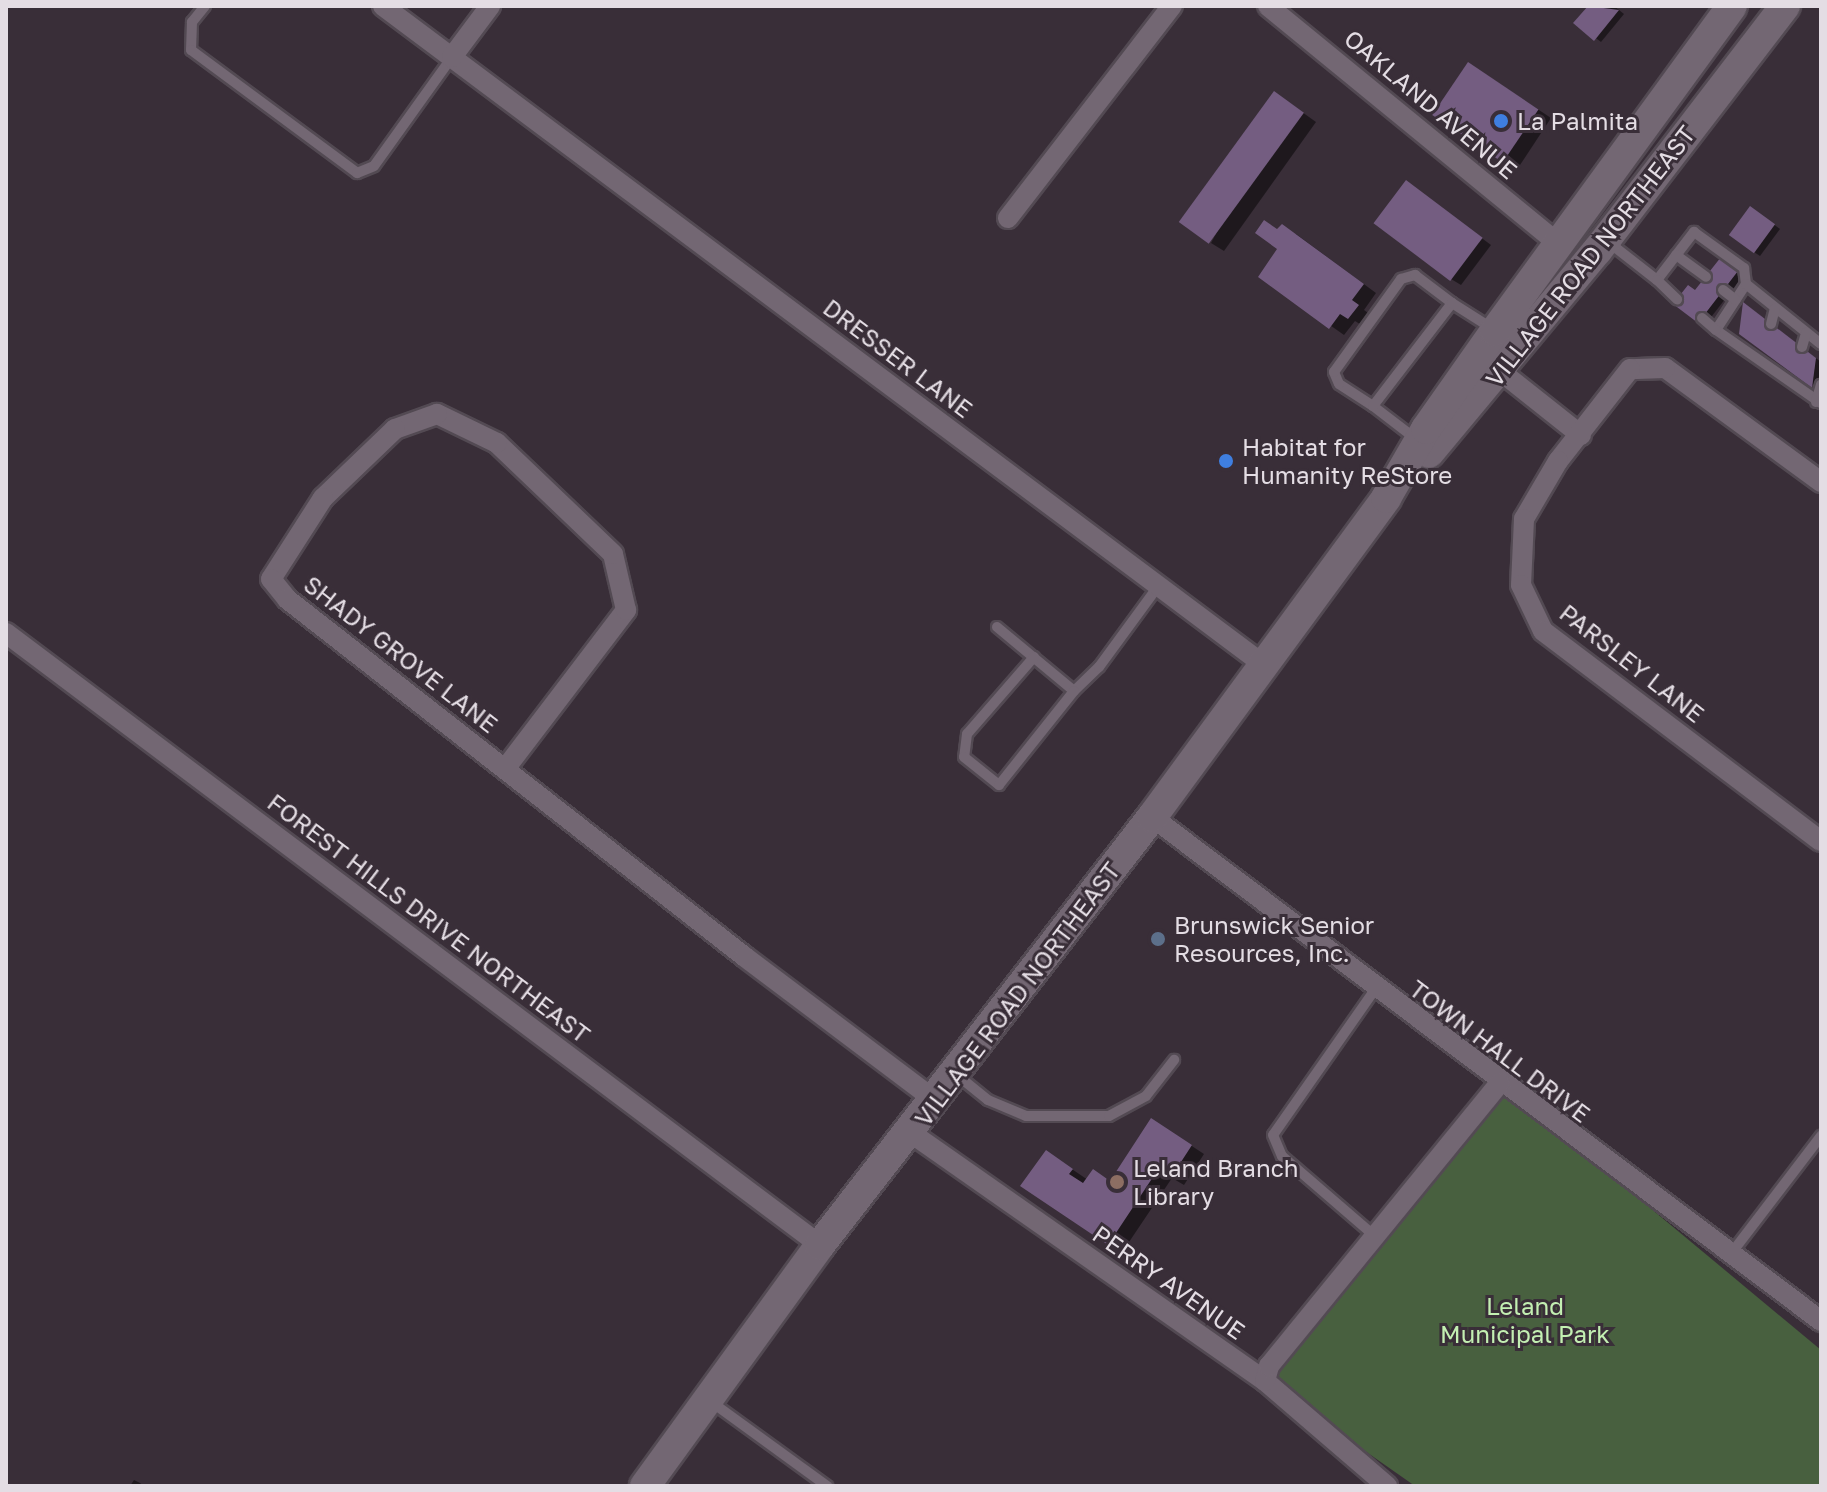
<!DOCTYPE html>
<style>
body{margin:0}
#map{position:relative;width:1827px;height:1492px;overflow:hidden;background:#392e38;font-family:"Golos Text",sans-serif}
div>[style]{position:absolute}
.green>*{inset:0;background:#48603f}
.shadow>*{inset:0;background:#0007}
.building>*{inset:0;background:#745d81;transform-origin:0 0}
.roads{filter:drop-shadow(2px 0 #534a53) drop-shadow(-2px 0 #534a53) drop-shadow(0 2px #534a53) drop-shadow(0 -2px #534a53)}
.lane>*{height:10px;margin:-5px;padding:0 5px;transform-origin:5px;border-radius:5px;background:#736773}
.street>*{height:20px;margin:-10px;padding:0 10px;transform-origin:10px;border-radius:10px;background:#736773}
.secondary>*{height:30px;margin:-15px;padding:0 15px;transform-origin:15px;border-radius:15px;background:#736773}
.dots>*{width:22px;height:22px;translate:-50% -50%;box-sizing:border-box;border:4px solid #392e38;border-radius:50%}
span{translate:-50% -50%;white-space:nowrap;text-align:center;line-height:1.15;-webkit-text-stroke:6px #392e38;paint-order:stroke}
.street-label{font-size:24px;color:#e4dde4}
.poi-label{font-size:24px;color:#e4dde4}
.left{translate:0 -50%;text-align:left}
.park-label{font-size:24px;color:#c3efb2}
.frame{position:absolute;inset:0;border:8px solid #e4dde4;pointer-events:none}
</style>
<div id="map">
<div class="green">
<div style="clip-path:polygon(1500px 1083px,1821px 1350px,1821px 1486px,1415px 1486px,1265px 1381px)"></div>
</div>
<div class="shadow">
<div style="clip-path:polygon(1590px 6px,1614px 6px,1624px 14px,1601px 42px,1576px 23px)"></div>
<div style="clip-path:polygon(1482px 72px,1551px 118px,1518px 168px,1435px 114px)"></div>
<div style="clip-path:polygon(1288px 102px,1316px 122px,1224px 251px,1211px 243px)"></div>
<div style="clip-path:polygon(1416px 189px,1491px 245px,1461px 285px,1451px 279px)"></div>
<div style="clip-path:polygon(1757px 212px,1780px 229px,1760px 256px,1754px 252px)"></div>
<div style="clip-path:polygon(1279px 231px,1296px 234px,1376px 293px,1364px 310px,1371px 315px,1363px 326px,1355px 321px,1344px 335px,1260px 276px,1280px 249px)"></div>
<div style="clip-path:polygon(1728px 263px,1743px 276px,1705px 325px,1697px 292px)"></div>
<div style="clip-path:polygon(1754px 311px,1821px 362px,1821px 391px,1741px 333px)"></div>
<div style="clip-path:polygon(1166px 1129px,1204px 1154px,1184px 1185px,1172px 1178px,1123px 1251px,1109px 1243px,1060px 1161px,1088px 1180px,1111px 1182px)"></div>
<div style="clip-path:polygon(134px 1480px,140px 1483px,144px 1486px,130px 1486px)"></div>
</div>
<div class="building">
<div style="clip-path:polygon(1588px 6px,1619px 10px,1594px 41px,1573px 23px)"></div>
<div style="left:1468px;top:62px;width:85px;height:64px;rotate:34deg"></div>
<div style="left:1274px;top:91px;width:37px;height:162px;rotate:36deg"></div>
<div style="left:1406px;top:180px;width:96px;height:54px;rotate:37deg"></div>
<div style="left:1750px;top:206px;width:31px;height:36px;rotate:36deg"></div>
<div style="clip-path:polygon(1264px 220px,1277px 229px,1282px 224px,1364px 284px,1352px 300px,1359px 305px,1348px 319px,1340px 314px,1329px 329px,1258px 277px,1277px 249px,1255px 233px)"></div>
<div style="clip-path:polygon(1721px 257px,1738px 271px,1698px 323px,1673px 304px,1688px 285px,1695px 290px)"></div>
<div style="clip-path:polygon(1743px 302px,1816px 358px,1812px 388px,1739px 334px)"></div>
<div style="clip-path:polygon(1151px 1118px,1192px 1145px,1170px 1179px,1157px 1171px,1108px 1245px,1020px 1186px,1046px 1150px,1073px 1169px,1069px 1174px,1083px 1183px,1093px 1169px,1110px 1181px)"></div>
</div>
<div class="roads">
<div class="lane">
<div style="left:205px;top:6px;width:21px;rotate:129deg"></div>
<div style="left:192px;top:22px;width:28px;rotate:92deg"></div>
<div style="left:191px;top:50px;width:207px;rotate:36.5deg"></div>
<div style="left:357px;top:173px;width:18px;rotate:-22deg"></div>
<div style="left:374px;top:166px;width:134px;rotate:-54.4deg"></div>
<div style="left:1607px;top:241px;width:63px;rotate:38deg"></div>
<div style="left:1657px;top:280px;width:61px;rotate:-52.4deg"></div>
<div style="left:1694px;top:232px;width:62px;rotate:35.8deg"></div>
<div style="left:1744px;top:268px;width:16px;rotate:83deg"></div>
<div style="left:1746px;top:284px;width:55px;rotate:123.1deg"></div>
<div style="left:1716px;top:330px;width:128px;rotate:34.8deg"></div>
<div style="left:1676px;top:255px;width:37px;rotate:36deg"></div>
<div style="left:1657px;top:280px;width:28px;rotate:44deg"></div>
<div style="left:1746px;top:284px;width:96px;rotate:38.7deg"></div>
<div style="left:1723px;top:290px;width:16px;rotate:38deg"></div>
<div style="left:1702px;top:318px;width:18px;rotate:41deg"></div>
<div style="left:1771px;top:324px;width:16px;rotate:-76deg"></div>
<div style="left:1802px;top:347px;width:15px;rotate:-74deg"></div>
<div style="left:1816px;top:402px;width:18px;rotate:-74deg"></div>
<div style="left:1373px;top:406px;width:40px;rotate:-147.1deg"></div>
<div style="left:1339px;top:384px;width:13px;rotate:-113deg"></div>
<div style="left:1334px;top:372px;width:115px;rotate:-54.2deg"></div>
<div style="left:1401px;top:279px;width:15px;rotate:-16deg"></div>
<div style="left:1415px;top:275px;width:46px;rotate:37.1deg"></div>
<div style="left:1416px;top:439px;width:54px;rotate:-142.5deg"></div>
<div style="left:1373px;top:406px;width:130px;rotate:-52.5deg"></div>
<div style="left:1452px;top:303px;width:49px;rotate:32.4deg"></div>
<div style="left:997px;top:627px;width:100px;rotate:39.7deg"></div>
<div style="left:1074px;top:691px;width:35px;rotate:-44deg"></div>
<div style="left:1099px;top:667px;width:102px;rotate:-53.8deg"></div>
<div style="left:1034px;top:657px;width:102px;rotate:131deg"></div>
<div style="left:967px;top:734px;width:23px;rotate:97deg"></div>
<div style="left:964px;top:757px;width:45px;rotate:38.7deg"></div>
<div style="left:999px;top:785px;width:120px;rotate:-51.4deg"></div>
<div style="left:1376px;top:988px;width:179px;rotate:125deg"></div>
<div style="left:1273px;top:1135px;width:23px;rotate:67deg"></div>
<div style="left:1282px;top:1156px;width:124px;rotate:40.8deg"></div>
<div style="left:957px;top:1075px;width:40px;rotate:39deg"></div>
<div style="left:988px;top:1100px;width:41px;rotate:22.8deg"></div>
<div style="left:1026px;top:1116px;width:83px"></div>
<div style="left:1109px;top:1116px;width:42px;rotate:-28.4deg"></div>
<div style="left:1146px;top:1096px;width:46px;rotate:-52.1deg"></div>
<div style="left:1730px;top:1255px;width:150px;rotate:-52.6deg"></div>
<div style="left:710px;top:1401px;width:145px;rotate:36deg"></div>
</div>
<div class="street">
<div style="left:383px;top:6px;width:1099px;rotate:36.79deg"></div>
<div style="left:1268px;top:6px;width:376px;rotate:39.3deg"></div>
<div style="left:452px;top:57px;width:64px;rotate:-53.3deg"></div>
<div style="left:1008px;top:218px;width:268px;rotate:-52.3deg"></div>
<div style="left:1490px;top:363px;width:116px;rotate:38.4deg"></div>
<div style="left:1821px;top:482px;width:193px;rotate:-143.8deg"></div>
<div style="left:1665px;top:368px;width:35px;rotate:178deg"></div>
<div style="left:1630px;top:369px;width:117px;rotate:128deg"></div>
<div style="left:1558px;top:461px;width:67px;rotate:120.4deg"></div>
<div style="left:1524px;top:519px;width:66px;rotate:92.6deg"></div>
<div style="left:1521px;top:585px;width:51px;rotate:64.4deg"></div>
<div style="left:1543px;top:631px;width:348px;rotate:37.1deg"></div>
<div style="left:6px;top:633px;width:1018px;rotate:36.94deg"></div>
<div style="left:505px;top:769px;width:200px;rotate:-52.7deg"></div>
<div style="left:626px;top:610px;width:57px;rotate:-103.1deg"></div>
<div style="left:613px;top:554px;width:161px;rotate:-136.3deg"></div>
<div style="left:497px;top:443px;width:67px;rotate:-154.2deg"></div>
<div style="left:437px;top:414px;width:45px;rotate:160.3deg"></div>
<div style="left:395px;top:429px;width:100px;rotate:136.2deg"></div>
<div style="left:323px;top:498px;width:96px;rotate:122.7deg"></div>
<div style="left:271px;top:579px;width:26px;rotate:51deg"></div>
<div style="left:287px;top:599px;width:581px;rotate:38.01deg"></div>
<div style="left:745px;top:957px;width:238px;rotate:37deg"></div>
<div style="left:1152px;top:817px;width:838px;rotate:36.99deg"></div>
<div style="left:911px;top:1133px;width:432px;rotate:35deg"></div>
<div style="left:1265px;top:1381px;width:161px;rotate:40.7deg"></div>
<div style="left:1265px;top:1381px;width:16px;rotate:-75deg"></div>
<div style="left:1269px;top:1366px;width:365px;rotate:-50.8deg"></div>
</div>
<div class="secondary">
<div style="left:1429px;top:453px;width:263px;rotate:-50.3deg"></div>
<div style="left:1597px;top:251px;width:309px;rotate:-52.5deg"></div>
<div style="left:645px;top:1486px;width:298px;rotate:-54deg"></div>
<div style="left:820px;top:1245px;width:542px;rotate:-52.2deg"></div>
<div style="left:1152px;top:817px;width:396px;rotate:-53.7deg"></div>
<div style="left:1386px;top:498px;width:80px;rotate:-59.9deg"></div>
<div style="left:1426px;top:429px;width:120px;rotate:-54.9deg"></div>
<div style="left:1495px;top:331px;width:402px;rotate:-53.9deg"></div>
</div>
</div>
<div class="dots">
<div style="left:1501px;top:121px;background:#3f7fe0"></div>
<div style="left:1226px;top:461px;background:#3f7fe0"></div>
<div style="left:1158px;top:939px;background:#5c6f8a"></div>
<div style="left:1117px;top:1182px;background:#8d6e63"></div>
</div>
<div class="street-label">
<span style="left:1431px;top:104px;rotate:40deg">OAKLAND AVENUE</span>
<span style="left:1590px;top:256px;rotate:-52deg">VILLAGE ROAD NORTHEAST</span>
<span style="left:898px;top:358px;rotate:37deg">DRESSER LANE</span>
<span style="left:401px;top:654px;rotate:38deg">SHADY GROVE LANE</span>
<span style="left:1632px;top:663px;rotate:38deg">PARSLEY LANE</span>
<span style="left:429px;top:918px;rotate:37deg">FOREST HILLS DRIVE NORTHEAST</span>
<span style="left:1017px;top:994px;rotate:-53deg">VILLAGE ROAD NORTHEAST</span>
<span style="left:1500px;top:1051px;rotate:37deg">TOWN HALL DRIVE</span>
<span style="left:1169px;top:1282px;rotate:35deg">PERRY AVENUE</span>
</div>
<div class="poi-label">
<span class="left" style="left:1517px;top:121px">La Palmita</span>
<span class="left" style="left:1242px;top:461px">Habitat for<br>Humanity ReStore</span>
<span class="left" style="left:1174px;top:939px">Brunswick Senior<br>Resources, Inc.</span>
<span class="left" style="left:1133px;top:1182px">Leland Branch<br>Library</span>
</div>
<div class="park-label">
<span style="left:1525px;top:1320px">Leland<br>Municipal Park</span>
</div>
<div class="frame"></div>
</div>
